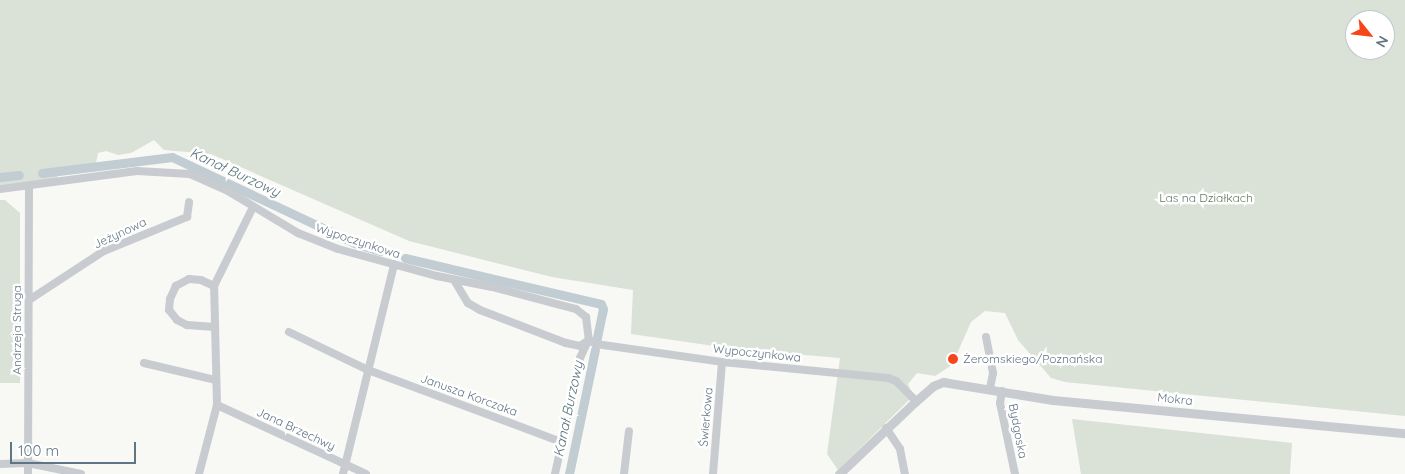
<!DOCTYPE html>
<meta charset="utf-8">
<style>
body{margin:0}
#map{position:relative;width:1405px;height:474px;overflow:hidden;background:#f8f8f5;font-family:Quicksand,sans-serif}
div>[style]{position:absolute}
.green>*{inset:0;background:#dae1d6}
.canal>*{height:9px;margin:-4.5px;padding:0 4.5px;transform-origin:4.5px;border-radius:4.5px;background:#c1cdd2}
.minor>*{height:8px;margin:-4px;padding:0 4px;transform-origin:4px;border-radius:4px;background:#c8ccd0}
.tertiary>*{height:9px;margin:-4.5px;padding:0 4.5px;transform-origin:4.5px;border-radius:4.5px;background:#c8ccd0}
.dots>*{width:14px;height:14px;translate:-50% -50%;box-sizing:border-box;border:2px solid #fff;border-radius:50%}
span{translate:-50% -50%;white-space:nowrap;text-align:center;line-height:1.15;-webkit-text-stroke:5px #fff;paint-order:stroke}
.park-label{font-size:12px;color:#667a60}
.street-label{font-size:12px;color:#607584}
.poi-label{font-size:12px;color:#607584}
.left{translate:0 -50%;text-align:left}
.water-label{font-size:14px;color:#5b767e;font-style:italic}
.north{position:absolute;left:1345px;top:10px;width:50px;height:50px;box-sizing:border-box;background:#fff;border:1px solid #bfc8ce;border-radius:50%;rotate:119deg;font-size:14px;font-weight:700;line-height:20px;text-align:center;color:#607584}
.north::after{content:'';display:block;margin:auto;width:18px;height:22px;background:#f64518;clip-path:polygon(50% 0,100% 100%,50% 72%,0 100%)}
.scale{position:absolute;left:10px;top:442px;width:126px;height:22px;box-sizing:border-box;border:2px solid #607584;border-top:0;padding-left:6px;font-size:15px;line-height:18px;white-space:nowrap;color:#607584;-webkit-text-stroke:4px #fff;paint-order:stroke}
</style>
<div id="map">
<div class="green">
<div style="clip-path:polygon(evenodd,0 0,1405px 0,1405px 416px,1065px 382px,1051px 378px,1018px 340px,1005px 313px,985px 311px,971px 322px,952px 365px,935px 376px,917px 373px,908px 384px,913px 396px,838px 470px,827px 454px,840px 358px,735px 349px,631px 334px,633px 290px,552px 277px,409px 241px,211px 154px,164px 150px,154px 140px,131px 153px,118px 155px,106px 151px,98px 153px,96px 163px,54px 169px,58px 178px,0 185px,0 0,1355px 20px,1385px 20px,1385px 50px,1355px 50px,1355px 20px)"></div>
<div style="clip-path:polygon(0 200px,5px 200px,20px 213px,20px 383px,0 383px)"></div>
<div style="clip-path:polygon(1072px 419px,1292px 443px,1290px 474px,1081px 474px)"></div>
</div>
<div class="canal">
<div style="left:42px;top:173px;width:131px;rotate:-7deg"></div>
<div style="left:172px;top:157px;width:204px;rotate:25.2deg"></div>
<div style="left:357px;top:244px;width:24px;rotate:17deg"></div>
<div style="left:0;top:177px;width:19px;rotate:-6deg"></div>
<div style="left:405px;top:258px;width:201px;rotate:13.2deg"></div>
<div style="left:601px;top:304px;width:5px;rotate:68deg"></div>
<div style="left:603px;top:309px;width:30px;rotate:102deg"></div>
<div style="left:569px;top:474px;width:127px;rotate:-78.2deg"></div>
</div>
<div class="minor">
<div style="left:0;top:189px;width:138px;rotate:-7.5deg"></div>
<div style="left:137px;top:171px;width:53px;rotate:3.2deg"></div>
<div style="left:190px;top:174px;width:42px;rotate:24.1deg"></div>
<div style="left:228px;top:191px;width:82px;rotate:31deg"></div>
<div style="left:298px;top:233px;width:43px;rotate:21.8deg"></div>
<div style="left:338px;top:249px;width:103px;rotate:15.3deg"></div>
<div style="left:437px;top:276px;width:56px;rotate:11.3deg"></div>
<div style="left:492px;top:287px;width:87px;rotate:14.7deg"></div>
<div style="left:576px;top:309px;width:13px;rotate:39deg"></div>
<div style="left:586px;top:317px;width:23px;rotate:83deg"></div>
<div style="left:589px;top:340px;width:8px;rotate:30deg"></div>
<div style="left:596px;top:344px;width:127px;rotate:8.1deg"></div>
<div style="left:722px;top:362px;width:167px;rotate:5.5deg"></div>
<div style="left:888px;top:378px;width:9px;rotate:21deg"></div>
<div style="left:896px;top:381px;width:28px;rotate:45deg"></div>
<div style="left:454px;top:280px;width:27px;rotate:59deg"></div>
<div style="left:468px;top:303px;width:14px;rotate:30deg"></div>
<div style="left:480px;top:310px;width:92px;rotate:21deg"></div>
<div style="left:566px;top:343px;width:14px;rotate:12deg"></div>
<div style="left:580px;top:346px;width:11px;rotate:-34deg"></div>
<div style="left:214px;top:286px;width:14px;rotate:-155deg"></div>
<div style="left:201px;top:280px;width:12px;rotate:-175deg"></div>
<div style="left:189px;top:279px;width:15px;rotate:152deg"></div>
<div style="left:176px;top:286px;width:14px;rotate:115deg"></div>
<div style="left:170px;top:299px;width:11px;rotate:95deg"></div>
<div style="left:169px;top:310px;width:13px;rotate:51deg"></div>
<div style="left:177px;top:320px;width:11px;rotate:27deg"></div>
<div style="left:187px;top:325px;width:28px;rotate:4deg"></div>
<div style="left:29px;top:300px;width:90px;rotate:-33.2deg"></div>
<div style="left:104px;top:251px;width:90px;rotate:-22.3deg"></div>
<div style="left:187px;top:217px;width:15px;rotate:-82deg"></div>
<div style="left:289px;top:332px;width:88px;rotate:25.7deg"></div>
<div style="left:368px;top:370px;width:207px;rotate:20.4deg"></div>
<div style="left:986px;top:337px;width:37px;rotate:79deg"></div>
<div style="left:993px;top:373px;width:16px;rotate:101deg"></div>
<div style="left:144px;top:363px;width:74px;rotate:13.3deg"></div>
<div style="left:1002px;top:391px;width:12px;rotate:99deg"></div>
<div style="left:1000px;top:403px;width:73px;rotate:78.1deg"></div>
<div style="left:217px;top:405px;width:164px;rotate:24.8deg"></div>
<div style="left:886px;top:428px;width:25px;rotate:56deg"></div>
<div style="left:900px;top:449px;width:25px;rotate:79deg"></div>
<div style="left:0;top:464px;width:28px;rotate:-2deg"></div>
<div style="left:28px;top:463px;width:54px;rotate:11.7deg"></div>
<div style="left:28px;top:474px;width:288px;rotate:-89.8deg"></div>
<div style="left:199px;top:474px;width:71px;rotate:-75.4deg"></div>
<div style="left:217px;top:405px;width:119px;rotate:-91.4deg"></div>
<div style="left:214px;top:286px;width:88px;rotate:-63.7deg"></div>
<div style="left:343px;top:474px;width:216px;rotate:-76.3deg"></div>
<div style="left:555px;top:474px;width:119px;rotate:-77.8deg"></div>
<div style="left:580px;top:358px;width:17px;rotate:-65deg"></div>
<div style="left:624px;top:474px;width:43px;rotate:-83.4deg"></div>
<div style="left:713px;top:474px;width:112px;rotate:-85.4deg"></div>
</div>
<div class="tertiary">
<div style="left:839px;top:474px;width:106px;rotate:-43.5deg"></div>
<div style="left:916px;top:401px;width:23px;rotate:-41deg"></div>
<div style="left:933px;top:386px;width:11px;rotate:-22deg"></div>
<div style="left:943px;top:382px;width:111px;rotate:9.3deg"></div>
<div style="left:1053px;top:400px;width:354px;rotate:5.4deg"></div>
</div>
<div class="dots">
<div style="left:953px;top:359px;background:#f64518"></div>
</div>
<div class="park-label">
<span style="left:1206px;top:198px">Las na Działkach</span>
</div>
<div class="street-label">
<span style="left:120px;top:233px;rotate:-25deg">Jeżynowa</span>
<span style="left:358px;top:241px;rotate:18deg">Wypoczynkowa</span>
<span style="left:17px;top:330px;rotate:-90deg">Andrzeja Struga</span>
<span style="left:757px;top:353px;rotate:6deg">Wypoczynkowa</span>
<span style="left:469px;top:395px;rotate:20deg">Janusza Korczaka</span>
<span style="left:1175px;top:399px;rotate:6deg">Mokra</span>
<span style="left:706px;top:417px;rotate:-85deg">Świerkowa</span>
<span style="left:296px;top:429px;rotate:25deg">Jana Brzechwy</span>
<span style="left:1018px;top:431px;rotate:79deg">Bydgoska</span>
</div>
<div class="poi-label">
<span class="left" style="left:963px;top:359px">Żeromskiego/Poznańska</span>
</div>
<div class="water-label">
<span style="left:235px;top:172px;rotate:25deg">Kanał Burzowy</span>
<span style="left:568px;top:409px;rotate:-78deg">Kanał Burzowy</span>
</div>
<div class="north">N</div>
<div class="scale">100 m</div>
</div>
